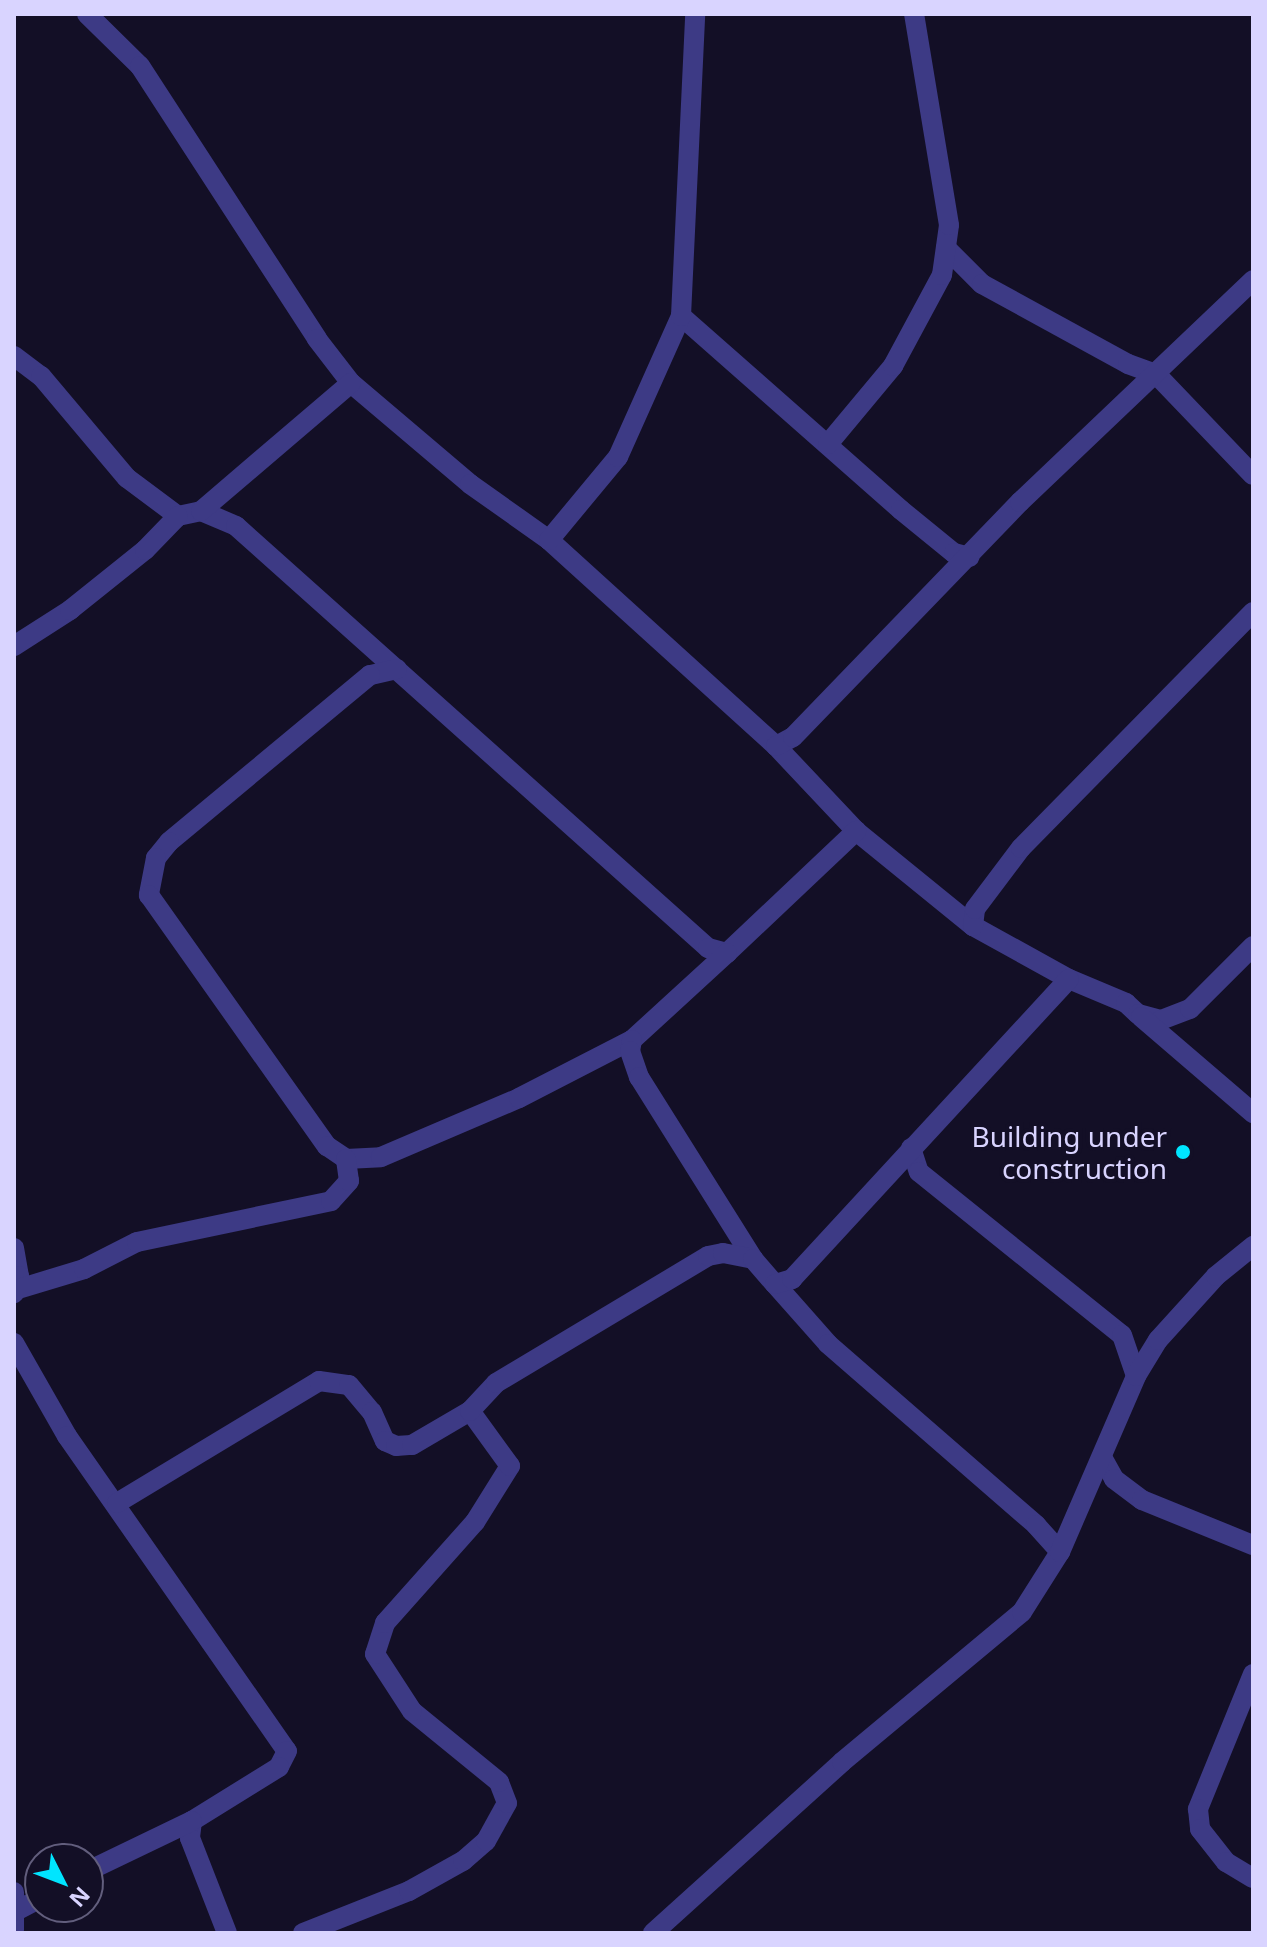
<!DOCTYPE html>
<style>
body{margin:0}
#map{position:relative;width:1267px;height:1947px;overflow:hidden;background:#130f26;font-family:"Noto Sans",sans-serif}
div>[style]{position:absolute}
.minor>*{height:20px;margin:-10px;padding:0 10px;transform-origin:10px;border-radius:10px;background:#3d3a85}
.dots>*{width:22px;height:22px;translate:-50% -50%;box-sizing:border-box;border:4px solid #130f26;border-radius:50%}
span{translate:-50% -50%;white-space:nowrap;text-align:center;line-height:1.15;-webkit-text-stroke:8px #130f26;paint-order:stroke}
.poi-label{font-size:28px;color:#d9d4ff}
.right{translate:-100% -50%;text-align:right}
.frame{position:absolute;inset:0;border:16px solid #d9d4ff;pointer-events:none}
.north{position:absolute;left:24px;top:1843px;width:80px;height:80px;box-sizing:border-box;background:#130f26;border:2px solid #625e7d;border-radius:50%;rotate:132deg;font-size:22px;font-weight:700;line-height:32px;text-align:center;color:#d9d4ff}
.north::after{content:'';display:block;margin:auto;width:28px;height:36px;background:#00e5ff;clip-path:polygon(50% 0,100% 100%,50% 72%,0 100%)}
</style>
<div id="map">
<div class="minor">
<div style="left:87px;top:14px;width:74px;rotate:44.5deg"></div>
<div style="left:140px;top:66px;width:325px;rotate:57deg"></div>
<div style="left:317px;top:339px;width:56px;rotate:52.3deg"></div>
<div style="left:351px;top:383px;width:156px;rotate:40.3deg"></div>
<div style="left:470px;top:484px;width:97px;rotate:35.3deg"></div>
<div style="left:549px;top:540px;width:307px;rotate:42.2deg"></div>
<div style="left:776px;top:746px;width:117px;rotate:46.7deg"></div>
<div style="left:856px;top:831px;width:151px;rotate:39.1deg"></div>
<div style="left:973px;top:926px;width:110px;rotate:28.9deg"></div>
<div style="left:1069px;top:979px;width:62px;rotate:22.8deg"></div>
<div style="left:1126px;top:1003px;width:16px;rotate:43deg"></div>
<div style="left:1138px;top:1014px;width:24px;rotate:15deg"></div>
<div style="left:1161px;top:1020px;width:31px;rotate:-21deg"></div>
<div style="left:1190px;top:1009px;width:89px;rotate:-45deg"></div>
<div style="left:946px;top:248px;width:51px;rotate:45deg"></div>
<div style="left:982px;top:284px;width:166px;rotate:28.7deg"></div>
<div style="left:1128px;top:364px;width:30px;rotate:20deg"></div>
<div style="left:1156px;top:374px;width:140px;rotate:46.2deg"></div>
<div style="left:681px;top:316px;width:293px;rotate:41.4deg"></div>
<div style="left:901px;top:510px;width:68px;rotate:39.1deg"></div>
<div style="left:954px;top:553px;width:16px;rotate:14deg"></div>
<div style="left:14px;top:356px;width:34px;rotate:37deg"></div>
<div style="left:41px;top:376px;width:133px;rotate:49.9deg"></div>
<div style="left:127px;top:478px;width:64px;rotate:36.7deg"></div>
<div style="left:178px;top:516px;width:24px;rotate:-12deg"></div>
<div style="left:201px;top:511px;width:38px;rotate:23deg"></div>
<div style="left:236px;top:526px;width:633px;rotate:41.8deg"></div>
<div style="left:708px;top:948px;width:20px;rotate:15deg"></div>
<div style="left:727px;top:953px;width:178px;rotate:-43.4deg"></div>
<div style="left:828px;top:444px;width:102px;rotate:-50.2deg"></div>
<div style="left:893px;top:366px;width:103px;rotate:-61.7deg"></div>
<div style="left:942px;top:275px;width:50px;rotate:-82deg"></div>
<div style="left:949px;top:225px;width:214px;rotate:-99.4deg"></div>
<div style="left:201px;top:511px;width:197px;rotate:-40.5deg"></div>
<div style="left:549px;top:540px;width:108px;rotate:-50.3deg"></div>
<div style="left:618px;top:457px;width:154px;rotate:-65.9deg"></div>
<div style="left:681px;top:316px;width:302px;rotate:-87.3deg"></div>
<div style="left:14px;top:646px;width:67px;rotate:-32.7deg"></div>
<div style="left:70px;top:610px;width:96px;rotate:-38.7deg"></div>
<div style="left:145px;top:550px;width:47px;rotate:-45.9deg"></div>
<div style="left:397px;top:669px;width:28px;rotate:167deg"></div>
<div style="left:370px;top:675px;width:261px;rotate:140.3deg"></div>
<div style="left:169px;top:842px;width:21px;rotate:129deg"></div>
<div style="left:156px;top:858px;width:38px;rotate:101deg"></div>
<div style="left:149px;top:895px;width:308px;rotate:54.7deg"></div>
<div style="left:327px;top:1146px;width:23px;rotate:34deg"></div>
<div style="left:346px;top:1159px;width:35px;rotate:-3deg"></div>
<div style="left:381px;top:1157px;width:150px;rotate:-23.1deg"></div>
<div style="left:519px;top:1098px;width:127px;rotate:-27.2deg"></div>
<div style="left:776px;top:746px;width:19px;rotate:-28deg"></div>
<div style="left:793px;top:737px;width:327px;rotate:-46deg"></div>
<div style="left:1020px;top:502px;width:322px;rotate:-43.6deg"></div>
<div style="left:973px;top:926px;width:17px;rotate:-83deg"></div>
<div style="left:975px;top:909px;width:76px;rotate:-53deg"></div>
<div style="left:1021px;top:848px;width:331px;rotate:-45.5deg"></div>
<div style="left:727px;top:953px;width:129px;rotate:137.5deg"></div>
<div style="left:632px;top:1040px;width:11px;rotate:100deg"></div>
<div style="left:630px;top:1051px;width:28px;rotate:71deg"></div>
<div style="left:639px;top:1077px;width:215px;rotate:57.9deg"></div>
<div style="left:1141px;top:1017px;width:148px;rotate:40.6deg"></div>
<div style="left:911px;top:1148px;width:25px;rotate:72deg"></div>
<div style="left:919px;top:1172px;width:260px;rotate:38.8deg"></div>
<div style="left:1122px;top:1335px;width:43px;rotate:71.1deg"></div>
<div style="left:14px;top:1248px;width:28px;rotate:80deg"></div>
<div style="left:19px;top:1276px;width:18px;rotate:106deg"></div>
<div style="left:775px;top:1284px;width:80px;rotate:48.5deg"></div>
<div style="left:828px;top:1344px;width:276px;rotate:41deg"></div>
<div style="left:1036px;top:1525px;width:36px;rotate:48deg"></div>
<div style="left:15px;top:1290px;width:72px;rotate:-16.9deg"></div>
<div style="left:84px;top:1269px;width:59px;rotate:-27deg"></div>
<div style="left:137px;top:1242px;width:198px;rotate:-11.9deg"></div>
<div style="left:331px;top:1201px;width:27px;rotate:-48deg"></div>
<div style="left:349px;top:1181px;width:22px;rotate:-98deg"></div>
<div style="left:14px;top:1343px;width:107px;rotate:60.3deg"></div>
<div style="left:67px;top:1436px;width:384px;rotate:55.1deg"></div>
<div style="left:287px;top:1751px;width:18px;rotate:117deg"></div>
<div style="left:279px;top:1767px;width:102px;rotate:148.2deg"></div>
<div style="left:192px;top:1821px;width:17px;rotate:97deg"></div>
<div style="left:190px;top:1838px;width:102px;rotate:68.7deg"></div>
<div style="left:1102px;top:1457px;width:25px;rotate:61deg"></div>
<div style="left:1114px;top:1479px;width:35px;rotate:37deg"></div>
<div style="left:1142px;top:1500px;width:120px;rotate:22.1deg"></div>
<div style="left:117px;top:1503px;width:236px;rotate:-31.1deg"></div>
<div style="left:319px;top:1381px;width:30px;rotate:8deg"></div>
<div style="left:349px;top:1385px;width:35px;rotate:50deg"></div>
<div style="left:372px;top:1412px;width:32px;rotate:66deg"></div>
<div style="left:385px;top:1441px;width:12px;rotate:24deg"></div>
<div style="left:396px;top:1446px;width:16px;rotate:-4deg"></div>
<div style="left:412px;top:1445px;width:67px;rotate:-30.4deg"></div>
<div style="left:1253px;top:1674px;width:146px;rotate:112.2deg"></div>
<div style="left:1198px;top:1809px;width:20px;rotate:84deg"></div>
<div style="left:1200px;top:1829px;width:42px;rotate:51.8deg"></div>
<div style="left:1226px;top:1862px;width:31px;rotate:31deg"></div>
<div style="left:88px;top:1871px;width:115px;rotate:-25.7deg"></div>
<div style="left:14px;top:1892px;width:38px;rotate:90deg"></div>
<div style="left:16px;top:1911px;width:27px;rotate:-28deg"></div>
<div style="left:303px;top:1933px;width:114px;rotate:-21.6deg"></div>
<div style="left:409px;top:1891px;width:62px;rotate:-29.1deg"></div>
<div style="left:463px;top:1861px;width:30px;rotate:-41deg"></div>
<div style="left:486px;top:1841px;width:43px;rotate:-61.1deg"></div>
<div style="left:507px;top:1803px;width:22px;rotate:-111deg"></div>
<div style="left:499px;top:1782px;width:112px;rotate:-140.8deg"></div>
<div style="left:412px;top:1711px;width:68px;rotate:-123deg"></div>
<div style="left:375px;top:1654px;width:33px;rotate:-72deg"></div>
<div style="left:385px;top:1623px;width:135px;rotate:-48.3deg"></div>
<div style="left:475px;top:1522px;width:66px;rotate:-58deg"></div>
<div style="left:510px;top:1466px;width:68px;rotate:-126deg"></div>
<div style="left:470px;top:1411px;width:38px;rotate:-47deg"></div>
<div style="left:496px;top:1383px;width:247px;rotate:-30.9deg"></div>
<div style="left:708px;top:1256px;width:15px;rotate:-11deg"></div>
<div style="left:723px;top:1253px;width:31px;rotate:11deg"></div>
<div style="left:753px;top:1259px;width:33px;rotate:49deg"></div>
<div style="left:775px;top:1284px;width:18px;rotate:-16deg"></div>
<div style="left:792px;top:1279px;width:408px;rotate:-47.3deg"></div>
<div style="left:653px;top:1933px;width:255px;rotate:-42.1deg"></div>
<div style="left:842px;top:1762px;width:234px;rotate:-39.8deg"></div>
<div style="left:1022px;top:1612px;width:71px;rotate:-57.7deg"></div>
<div style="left:1060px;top:1552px;width:192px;rotate:-66.6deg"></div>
<div style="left:1136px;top:1376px;width:42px;rotate:-58.6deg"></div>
<div style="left:1158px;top:1340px;width:86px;rotate:-47.8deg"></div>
<div style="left:1216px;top:1276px;width:48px;rotate:-39deg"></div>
</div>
<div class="dots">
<div style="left:1183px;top:1152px;background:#00e5ff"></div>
</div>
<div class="poi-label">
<span class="right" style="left:1167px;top:1152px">Building under<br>construction</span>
</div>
<div class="frame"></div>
<div class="north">N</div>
</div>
